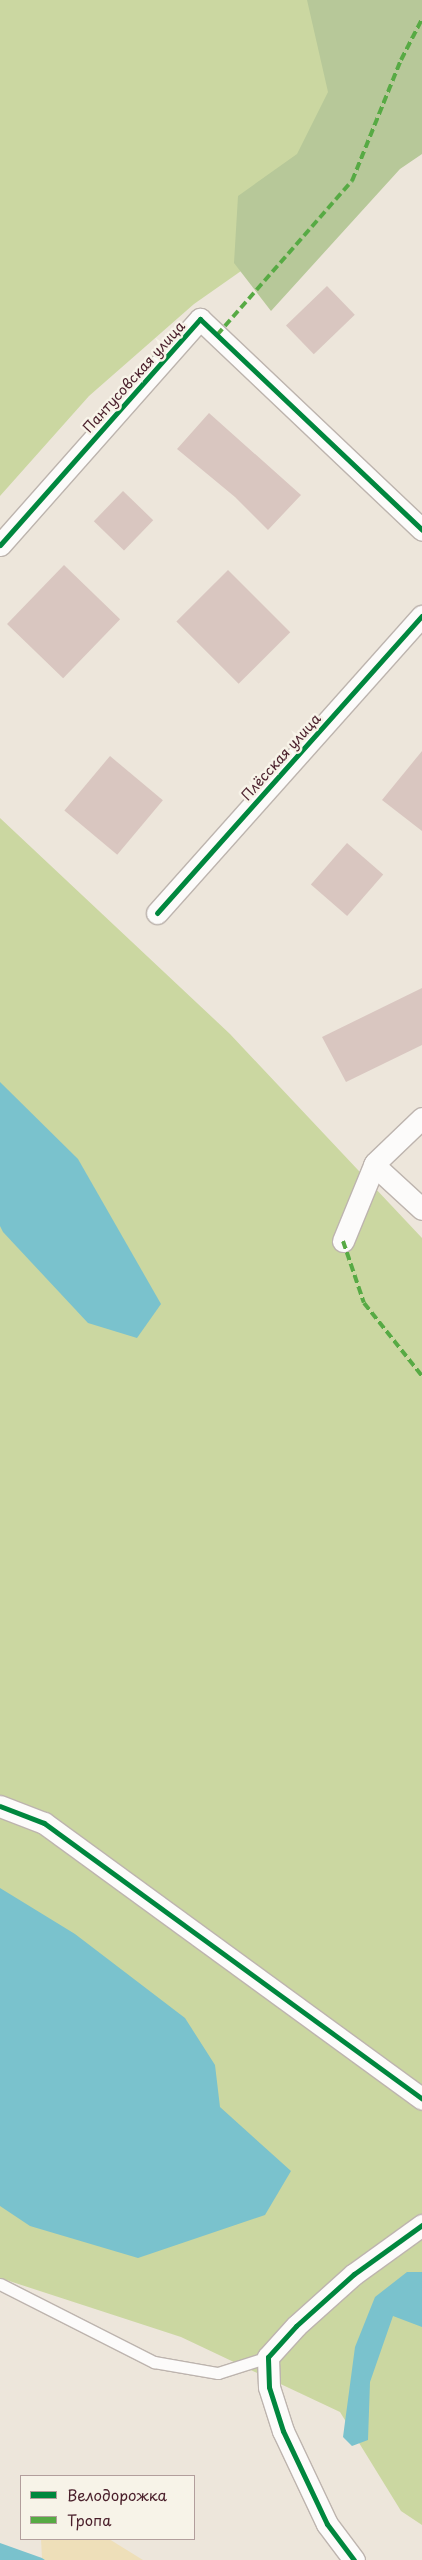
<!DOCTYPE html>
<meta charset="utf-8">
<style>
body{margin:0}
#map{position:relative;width:422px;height:2560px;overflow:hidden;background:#ede6db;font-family:"Playpen Sans",sans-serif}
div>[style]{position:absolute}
.green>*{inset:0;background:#cbd7a1}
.forest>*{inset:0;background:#b7c899}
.sand>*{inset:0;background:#eedfb9}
.water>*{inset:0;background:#7ac2cd}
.building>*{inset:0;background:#d9c6c0;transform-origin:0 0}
.roads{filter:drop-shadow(1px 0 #bdb4ae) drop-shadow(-1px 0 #bdb4ae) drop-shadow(0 1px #bdb4ae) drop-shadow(0 -1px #bdb4ae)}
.service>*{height:11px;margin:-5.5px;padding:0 5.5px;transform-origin:5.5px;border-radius:5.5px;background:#fcfbfa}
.minor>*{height:21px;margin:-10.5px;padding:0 10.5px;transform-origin:10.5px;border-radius:10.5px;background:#fcfbfa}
.quiet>*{height:4px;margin-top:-2px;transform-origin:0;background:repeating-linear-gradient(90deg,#57aa44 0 8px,transparent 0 12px)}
.cycleway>*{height:5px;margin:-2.5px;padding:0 2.5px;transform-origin:2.5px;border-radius:2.5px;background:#00873e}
span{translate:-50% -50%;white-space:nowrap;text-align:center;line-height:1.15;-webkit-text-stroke:5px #f7f3e8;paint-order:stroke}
.street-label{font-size:14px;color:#4a1f2b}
.legend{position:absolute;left:20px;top:2475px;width:175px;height:65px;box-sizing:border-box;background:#f7f3e8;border:1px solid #b29e9c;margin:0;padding:6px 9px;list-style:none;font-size:15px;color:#4a1f2b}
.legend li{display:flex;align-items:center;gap:10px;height:25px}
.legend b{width:25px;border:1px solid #b29e9c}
</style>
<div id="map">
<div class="green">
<div style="clip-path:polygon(0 0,422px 0,422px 144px,194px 304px,89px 396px,0 496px)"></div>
<div style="clip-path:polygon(0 818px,230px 1034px,422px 1238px,422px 2525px,401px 2511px,340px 2412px,181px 2337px,0 2278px)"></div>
</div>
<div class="forest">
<div style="clip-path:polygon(307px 0,422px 0,422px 154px,400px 169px,271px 311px,234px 263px,238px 196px,297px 154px,328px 92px)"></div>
</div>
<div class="sand">
<div style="clip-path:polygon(41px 2539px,109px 2539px,143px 2560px,45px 2560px,42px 2558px)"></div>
</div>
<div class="water">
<div style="clip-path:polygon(0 1082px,78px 1159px,161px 1304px,137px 1338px,88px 1323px,3px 1232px,0 1226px)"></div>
<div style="clip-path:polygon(0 1888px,75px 1934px,185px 2018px,215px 2065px,220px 2107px,291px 2171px,265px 2215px,138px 2258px,30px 2226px,0 2206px)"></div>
<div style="clip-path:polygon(407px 2272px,422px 2272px,422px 2327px,393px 2316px,370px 2382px,368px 2440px,352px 2446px,343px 2437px,355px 2347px,375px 2297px)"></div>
<div style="clip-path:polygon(0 2543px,42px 2558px,45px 2560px,0 2560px)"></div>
</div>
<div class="building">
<div style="left:327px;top:286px;width:40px;height:57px;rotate:46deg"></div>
<div style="clip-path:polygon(209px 413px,301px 495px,268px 530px,235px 497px,177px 449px)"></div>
<div style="left:123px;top:491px;width:42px;height:42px;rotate:44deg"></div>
<div style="left:64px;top:565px;width:78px;height:82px;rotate:44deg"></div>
<div style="left:228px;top:570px;width:88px;height:73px;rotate:45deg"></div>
<div style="clip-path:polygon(422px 751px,422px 831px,382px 800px)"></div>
<div style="left:110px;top:756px;width:69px;height:71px;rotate:40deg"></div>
<div style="left:347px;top:843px;width:48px;height:55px;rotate:41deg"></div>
<div style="clip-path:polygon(422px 988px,422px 1045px,346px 1082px,322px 1037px)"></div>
</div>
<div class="roads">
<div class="service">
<div style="left:0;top:2284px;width:173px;rotate:26.9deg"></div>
<div style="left:154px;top:2362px;width:65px;rotate:9.8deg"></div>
<div style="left:218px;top:2373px;width:52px;rotate:-17.7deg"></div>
</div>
<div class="minor">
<div style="left:0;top:545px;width:302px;rotate:-48.5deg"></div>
<div style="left:200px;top:319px;width:306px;rotate:43.5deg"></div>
<div style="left:157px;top:913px;width:398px;rotate:-48.3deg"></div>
<div style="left:374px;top:1165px;width:65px;rotate:42.5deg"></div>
<div style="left:343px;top:1241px;width:84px;rotate:-67.7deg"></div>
<div style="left:375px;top:1163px;width:65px;rotate:-43.8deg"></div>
<div style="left:0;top:1806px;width:47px;rotate:21.1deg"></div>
<div style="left:44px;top:1823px;width:468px;rotate:36.1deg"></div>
<div style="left:354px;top:2560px;width:45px;rotate:-126.9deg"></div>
<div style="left:327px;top:2524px;width:103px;rotate:-115.3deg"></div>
<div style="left:283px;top:2431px;width:46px;rotate:-107.7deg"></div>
<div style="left:269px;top:2387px;width:30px;rotate:-92deg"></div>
<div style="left:268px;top:2357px;width:42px;rotate:-47.9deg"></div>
<div style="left:296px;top:2326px;width:78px;rotate:-41.9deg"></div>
<div style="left:354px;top:2274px;width:84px;rotate:-35.8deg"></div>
</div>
</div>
<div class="quiet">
<div style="left:217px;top:335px;width:205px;rotate:-48.8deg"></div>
<div style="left:352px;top:181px;width:131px;rotate:-68deg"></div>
<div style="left:401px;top:60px;width:46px;rotate:-62.9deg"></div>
<div style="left:343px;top:1241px;width:65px;rotate:71.3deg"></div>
<div style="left:364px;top:1303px;width:93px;rotate:51.5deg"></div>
</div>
<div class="cycleway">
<div style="left:0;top:545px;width:302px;rotate:-48.5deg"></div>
<div style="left:200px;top:319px;width:306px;rotate:43.5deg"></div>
<div style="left:157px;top:913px;width:398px;rotate:-48.3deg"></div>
<div style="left:0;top:1806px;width:47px;rotate:21.1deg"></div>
<div style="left:44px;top:1823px;width:468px;rotate:36.1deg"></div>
<div style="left:354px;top:2560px;width:45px;rotate:-126.9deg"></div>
<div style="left:327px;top:2524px;width:103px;rotate:-115.3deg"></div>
<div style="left:283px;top:2431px;width:46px;rotate:-107.7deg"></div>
<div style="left:269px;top:2387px;width:30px;rotate:-92deg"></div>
<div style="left:268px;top:2357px;width:42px;rotate:-47.9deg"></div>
<div style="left:296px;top:2326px;width:78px;rotate:-41.9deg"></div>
<div style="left:354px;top:2274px;width:84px;rotate:-35.8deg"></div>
</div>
<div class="street-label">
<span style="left:134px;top:377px;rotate:-48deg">Пантусовская улица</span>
<span style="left:281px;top:757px;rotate:-48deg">Плёсская улица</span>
</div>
<ul class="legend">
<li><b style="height:6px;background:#00873e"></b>Велодорожка</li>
<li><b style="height:6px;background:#57aa44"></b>Тропа</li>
</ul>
</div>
